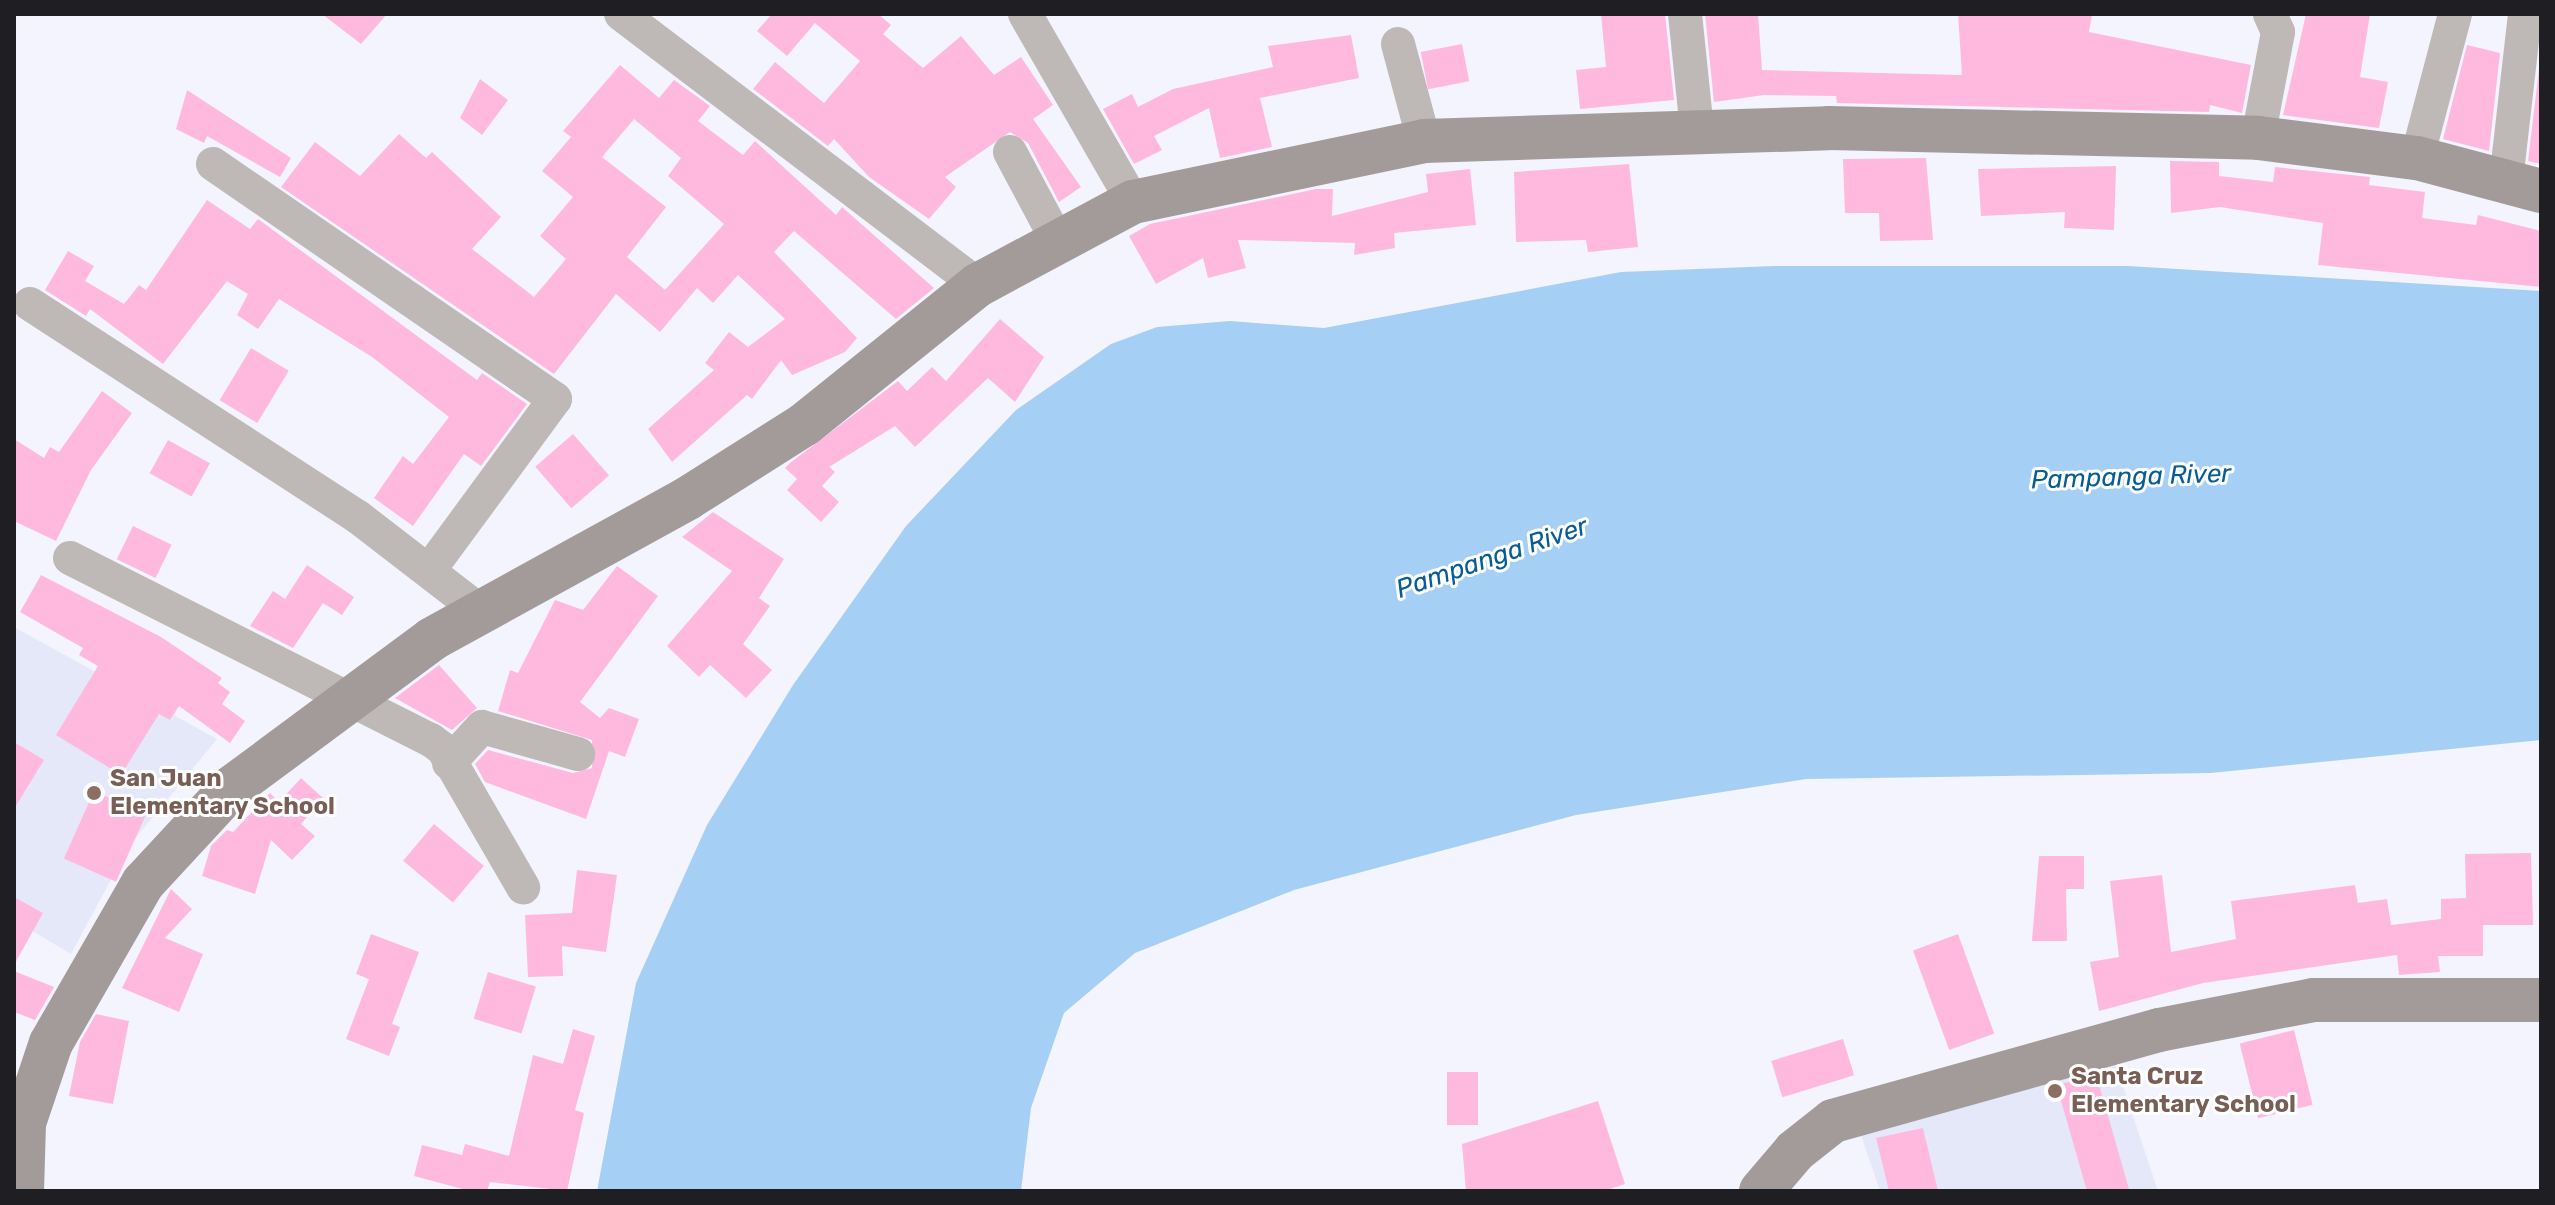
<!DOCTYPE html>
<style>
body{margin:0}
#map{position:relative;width:2555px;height:1205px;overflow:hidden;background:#f3f4fe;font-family:Rubik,sans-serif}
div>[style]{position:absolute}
.built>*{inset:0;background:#e5e8f9}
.water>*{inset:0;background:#a6cff6}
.building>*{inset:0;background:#ffb9df;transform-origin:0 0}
.street>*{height:34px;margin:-17px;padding:0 17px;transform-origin:17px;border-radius:17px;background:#beb8b7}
.secondary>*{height:44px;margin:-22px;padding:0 22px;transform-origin:22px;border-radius:22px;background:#a29b99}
.dots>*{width:22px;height:22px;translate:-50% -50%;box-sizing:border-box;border:4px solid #fff;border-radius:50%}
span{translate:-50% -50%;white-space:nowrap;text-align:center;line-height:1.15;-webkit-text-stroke:6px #fff;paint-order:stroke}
.education-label{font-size:24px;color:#785e54;font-weight:700}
.left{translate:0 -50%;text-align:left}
.water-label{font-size:26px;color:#085c95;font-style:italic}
.frame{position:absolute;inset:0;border:16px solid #1f1f23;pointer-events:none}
</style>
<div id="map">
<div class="built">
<div style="clip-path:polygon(14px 627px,217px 739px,129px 846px,71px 954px,14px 920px)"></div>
<div style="clip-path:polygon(2113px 1056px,2158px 1191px,1880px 1191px,1858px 1126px)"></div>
</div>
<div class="water">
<div style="clip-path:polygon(1774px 266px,2128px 266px,2541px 291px,2541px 740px,2211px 773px,1806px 779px,1576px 815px,1294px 890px,1135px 953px,1064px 1013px,1031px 1108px,1021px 1191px,597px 1191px,636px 983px,707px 825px,793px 685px,906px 526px,1016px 410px,1111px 344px,1157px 327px,1230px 321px,1324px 328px,1621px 272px)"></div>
</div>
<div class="building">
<div style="clip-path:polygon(322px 14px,387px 14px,361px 44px)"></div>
<div style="clip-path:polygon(772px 14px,878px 14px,891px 25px,883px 34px,923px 68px,961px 36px,994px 75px,1021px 57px,1053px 105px,1033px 119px,1081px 187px,1059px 202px,1028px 143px,1010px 132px,945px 177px,956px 187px,929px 219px,869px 177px,834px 139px,828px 146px,753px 89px,775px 62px,824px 103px,860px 61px,815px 23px,787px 56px,757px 31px)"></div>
<div style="clip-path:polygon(1601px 14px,1665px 14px,1674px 100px,1580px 109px,1576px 70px,1606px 67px)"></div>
<div style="clip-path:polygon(1705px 14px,1758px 14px,1762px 70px,1962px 75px,1958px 14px,2092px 14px,2089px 32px,2251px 65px,2242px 113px,2210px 105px,2209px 112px,1837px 103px,1836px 96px,1764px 95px,1714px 102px)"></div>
<div style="clip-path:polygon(2306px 14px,2370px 14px,2360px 77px,2388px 82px,2379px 128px,2283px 115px)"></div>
<div style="clip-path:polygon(1351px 35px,1359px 78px,1260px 98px,1272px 147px,1220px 158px,1209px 108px,1154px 136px,1162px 150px,1134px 164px,1103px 109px,1132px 94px,1138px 107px,1173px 89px,1273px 67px,1268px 46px)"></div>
<div style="left:1462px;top:44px;width:38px;height:42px;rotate:79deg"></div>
<div style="clip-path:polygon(2467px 45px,2500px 53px,2489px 151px,2443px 139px)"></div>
<div style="clip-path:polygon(2540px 61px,2541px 62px,2541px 164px,2528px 161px)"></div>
<div style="clip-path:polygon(evenodd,620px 65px,659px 98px,674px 80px,710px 106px,698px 121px,743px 155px,755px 141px,836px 215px,842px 207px,934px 288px,896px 319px,794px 231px,774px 252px,857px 338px,845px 352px,792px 375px,781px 360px,752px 399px,747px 395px,672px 462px,648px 429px,714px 370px,705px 363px,729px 332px,748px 347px,785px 319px,738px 275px,713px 303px,697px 288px,660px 332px,616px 294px,554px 374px,281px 187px,315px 142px,360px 176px,399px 134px,426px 158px,432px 152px,501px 217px,472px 249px,534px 297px,566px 259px,540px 236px,573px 197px,542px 171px,571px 137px,563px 131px,620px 65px,634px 119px,681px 158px,668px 176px,724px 224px,665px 290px,627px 257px,666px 207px,602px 157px,634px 119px)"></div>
<div style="clip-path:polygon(480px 79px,508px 100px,482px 135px,460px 118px)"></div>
<div style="clip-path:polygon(187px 90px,291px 158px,280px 177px,207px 136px,204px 143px,176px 129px)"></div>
<div style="clip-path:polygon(1926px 158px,1933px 240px,1880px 241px,1879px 213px,1845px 213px,1843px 159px)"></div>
<div style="clip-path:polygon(2170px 161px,2219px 162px,2219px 176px,2273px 182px,2275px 167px,2370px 177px,2369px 185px,2425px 192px,2422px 218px,2476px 225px,2478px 215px,2541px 231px,2541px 287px,2318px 265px,2323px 223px,2220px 207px,2171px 213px)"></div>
<div style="clip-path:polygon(1629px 164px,1638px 247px,1588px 252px,1586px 240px,1516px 242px,1514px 172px)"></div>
<div style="clip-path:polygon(2116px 166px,2114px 230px,2064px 228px,2065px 212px,1981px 216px,1978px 169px)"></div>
<div style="clip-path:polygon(1470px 169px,1476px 225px,1394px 233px,1395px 248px,1354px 255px,1355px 243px,1238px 240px,1246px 268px,1208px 278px,1203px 258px,1156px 284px,1129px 236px,1150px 224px,1316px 189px,1333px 189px,1332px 216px,1428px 192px,1426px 174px)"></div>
<div style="clip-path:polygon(207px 200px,250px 229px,258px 219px,477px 380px,482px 373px,527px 404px,481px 466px,464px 454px,413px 526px,374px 498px,403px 456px,413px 464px,449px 417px,372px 357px,279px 299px,258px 329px,237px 315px,248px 294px,227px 281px,163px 364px,90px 309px,86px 316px,45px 290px,68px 251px,94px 266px,85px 281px,124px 304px,139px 285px,146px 290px)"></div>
<div style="clip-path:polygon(1000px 319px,1044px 357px,1015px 402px,988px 378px,915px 447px,895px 426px,829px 467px,835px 472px,822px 486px,839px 502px,821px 522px,787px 490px,797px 479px,785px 468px,790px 463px,898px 381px,907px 391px,932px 367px,946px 381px)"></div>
<div style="left:251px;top:348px;width:44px;height:61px;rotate:31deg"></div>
<div style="clip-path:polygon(102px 391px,132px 413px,91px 470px,56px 541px,14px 521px,14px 439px,44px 458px,50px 447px,59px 452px)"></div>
<div style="left:573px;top:434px;width:55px;height:50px;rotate:49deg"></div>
<div style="left:168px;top:440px;width:48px;height:38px;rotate:29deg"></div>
<div style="clip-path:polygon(713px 512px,784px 559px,759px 598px,770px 606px,743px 644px,772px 670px,746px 698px,710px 665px,699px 677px,667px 646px,732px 571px,682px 537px)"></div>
<div style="left:133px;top:526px;width:43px;height:37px;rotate:26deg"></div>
<div style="clip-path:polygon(307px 565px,354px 597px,342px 615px,323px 603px,293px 648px,250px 626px,273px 591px,285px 599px)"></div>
<div style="clip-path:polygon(617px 566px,658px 596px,580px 702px,600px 718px,609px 708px,639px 719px,625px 757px,609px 751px,586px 819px,485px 782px,475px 764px,488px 750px,573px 773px,592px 768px,592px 740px,498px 711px,510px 670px,518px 673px,555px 600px,583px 610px)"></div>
<div style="clip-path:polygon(41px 575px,161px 637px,222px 678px,218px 683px,230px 692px,222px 704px,245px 721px,230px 743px,179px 706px,170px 720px,159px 714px,121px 775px,56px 735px,98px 666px,79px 655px,83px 648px,20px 612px)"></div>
<div style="clip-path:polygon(439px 665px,477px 708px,452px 730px,395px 698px)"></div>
<div style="clip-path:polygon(14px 742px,44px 760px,14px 809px)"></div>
<div style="clip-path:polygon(301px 778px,323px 798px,301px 824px,315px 836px,292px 860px,271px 840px,255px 894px,202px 876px,211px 846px,227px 830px,233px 832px,270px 793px,279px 802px)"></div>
<div style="left:94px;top:791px;width:57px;height:74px;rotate:24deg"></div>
<div style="left:434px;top:824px;width:65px;height:48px;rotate:40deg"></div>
<div style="clip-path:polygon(2531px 853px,2533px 925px,2483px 925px,2483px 956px,2438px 956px,2440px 972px,2399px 975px,2397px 955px,2203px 983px,2099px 1011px,2090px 962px,2119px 957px,2110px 881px,2162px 875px,2171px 952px,2236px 939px,2231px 901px,2355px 885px,2358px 903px,2387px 899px,2391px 925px,2441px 919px,2441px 899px,2466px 898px,2465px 854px)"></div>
<div style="clip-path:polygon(2039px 856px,2084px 856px,2084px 889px,2066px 889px,2067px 941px,2032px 941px)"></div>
<div style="clip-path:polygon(577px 870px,617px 875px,606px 952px,562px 946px,563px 976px,528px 977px,525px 915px,572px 913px)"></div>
<div style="clip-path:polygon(171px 889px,192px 909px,165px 938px,203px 954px,179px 1012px,122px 988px)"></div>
<div style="clip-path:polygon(14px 897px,43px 913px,14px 965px)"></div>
<div style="clip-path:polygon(371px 934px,419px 952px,392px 1024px,400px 1027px,389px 1056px,346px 1039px,369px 979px,356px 974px)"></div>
<div style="left:1958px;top:934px;width:106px;height:48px;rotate:70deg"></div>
<div style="clip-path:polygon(14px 971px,54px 987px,35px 1020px,14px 1012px)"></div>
<div style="left:488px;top:972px;width:50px;height:49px;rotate:17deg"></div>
<div style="clip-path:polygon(96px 1014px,129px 1021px,113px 1104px,69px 1096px,80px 1042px)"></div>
<div style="clip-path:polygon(573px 1029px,595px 1036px,575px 1110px,584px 1113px,567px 1191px,490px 1182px,487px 1191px,470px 1191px,414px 1176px,422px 1145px,462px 1155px,465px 1144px,509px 1156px,533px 1055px,563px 1064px)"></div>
<div style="left:2294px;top:1030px;width:77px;height:56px;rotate:76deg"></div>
<div style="left:1843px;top:1039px;width:38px;height:75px;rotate:73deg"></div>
<div style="left:1447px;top:1072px;width:31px;height:53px"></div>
<div style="left:2096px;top:1074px;width:122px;height:41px;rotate:74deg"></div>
<div style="clip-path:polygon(1598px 1101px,1625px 1184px,1604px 1191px,1466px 1191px,1462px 1144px)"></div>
<div style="clip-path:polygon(1923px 1128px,1938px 1191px,1889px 1191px,1876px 1138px)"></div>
</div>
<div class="street">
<div style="left:621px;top:14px;width:448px;rotate:37.2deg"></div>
<div style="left:1025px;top:14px;width:217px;rotate:60.1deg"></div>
<div style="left:1685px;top:14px;width:118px;rotate:84.1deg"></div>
<div style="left:1398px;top:44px;width:100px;rotate:75deg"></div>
<div style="left:2258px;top:138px;width:108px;rotate:-79.3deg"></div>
<div style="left:2278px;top:32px;width:20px;rotate:-114deg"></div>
<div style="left:1010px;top:152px;width:98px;rotate:61.9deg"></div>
<div style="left:2417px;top:158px;width:149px;rotate:-75.2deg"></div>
<div style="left:213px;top:164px;width:415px;rotate:34.5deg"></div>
<div style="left:555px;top:399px;width:211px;rotate:126.3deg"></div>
<div style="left:2506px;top:181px;width:168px;rotate:-83.5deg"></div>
<div style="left:30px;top:304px;width:391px;rotate:33deg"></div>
<div style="left:358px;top:517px;width:154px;rotate:37.6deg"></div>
<div style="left:70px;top:558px;width:404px;rotate:26.8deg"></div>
<div style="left:431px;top:740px;width:15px;rotate:37deg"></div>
<div style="left:443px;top:749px;width:160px;rotate:59.9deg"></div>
<div style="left:449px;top:763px;width:49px;rotate:-47.5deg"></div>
<div style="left:482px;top:727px;width:100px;rotate:15.7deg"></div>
</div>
<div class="secondary">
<div style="left:22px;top:1191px;width:68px;rotate:-88.3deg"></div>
<div style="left:24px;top:1123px;width:84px;rotate:-71.4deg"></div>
<div style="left:51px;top:1043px;width:185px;rotate:-60.1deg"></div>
<div style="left:143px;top:883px;width:129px;rotate:-47.2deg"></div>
<div style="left:231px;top:788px;width:250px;rotate:-36.5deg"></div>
<div style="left:432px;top:639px;width:292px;rotate:-28.8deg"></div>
<div style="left:688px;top:498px;width:138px;rotate:-32.3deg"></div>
<div style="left:805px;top:424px;width:222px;rotate:-38.8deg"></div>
<div style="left:978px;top:285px;width:176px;rotate:-28.2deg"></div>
<div style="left:1133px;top:202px;width:297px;rotate:-11.8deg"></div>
<div style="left:1424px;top:141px;width:405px;rotate:-1.8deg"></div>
<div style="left:1829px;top:128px;width:429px;rotate:1.3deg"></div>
<div style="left:2258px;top:138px;width:160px;rotate:7.2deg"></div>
<div style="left:2417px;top:158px;width:128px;rotate:14.9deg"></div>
<div style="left:1761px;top:1191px;width:52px;rotate:-49.6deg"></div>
<div style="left:1795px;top:1151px;width:48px;rotate:-38.3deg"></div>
<div style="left:1833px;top:1121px;width:338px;rotate:-15.6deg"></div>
<div style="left:2159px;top:1030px;width:157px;rotate:-11deg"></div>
<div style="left:2313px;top:1000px;width:228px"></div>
</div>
<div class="dots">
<div style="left:94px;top:793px;background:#8d6e63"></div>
<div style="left:2055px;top:1091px;background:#8d6e63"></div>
</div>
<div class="education-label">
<span class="left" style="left:110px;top:793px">San Juan<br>Elementary School</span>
<span class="left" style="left:2071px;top:1091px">Santa Cruz<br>Elementary School</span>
</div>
<div class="water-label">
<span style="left:2131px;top:477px;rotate:-2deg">Pampanga River</span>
<span style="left:1492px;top:558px;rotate:-19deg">Pampanga River</span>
</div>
<div class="frame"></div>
</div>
